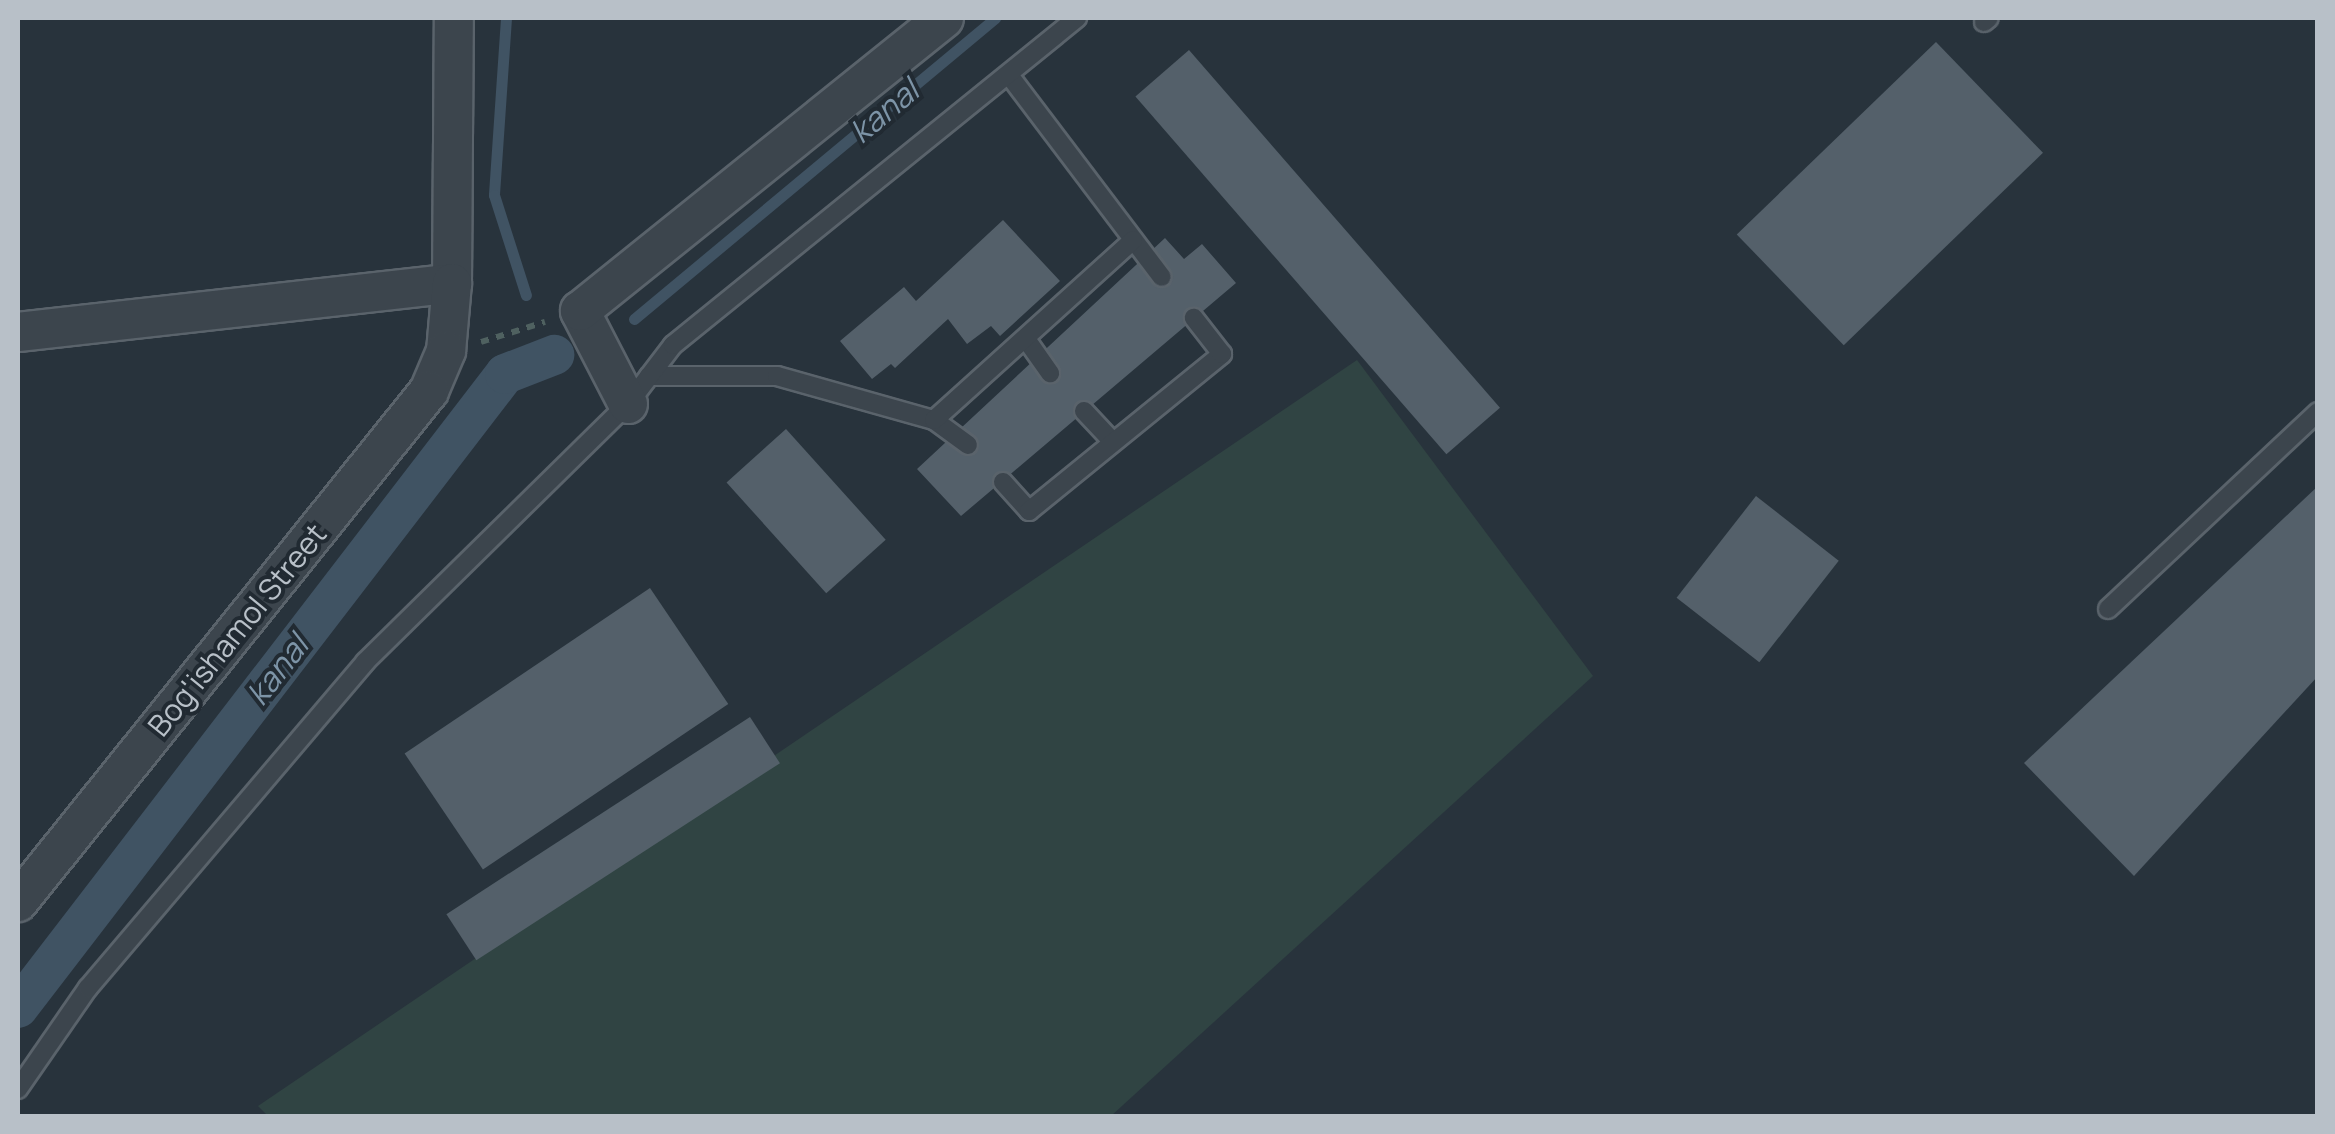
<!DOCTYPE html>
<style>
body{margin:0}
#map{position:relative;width:2335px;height:1134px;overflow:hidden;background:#28333c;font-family:Manrope,sans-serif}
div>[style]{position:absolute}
.green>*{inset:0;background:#304443}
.stream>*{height:11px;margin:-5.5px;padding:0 5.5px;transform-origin:5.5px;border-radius:5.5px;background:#405363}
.canal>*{height:40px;margin:-20px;padding:0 20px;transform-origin:20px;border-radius:20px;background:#405363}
.building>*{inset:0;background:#54606a;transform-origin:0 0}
.path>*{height:6px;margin-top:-3px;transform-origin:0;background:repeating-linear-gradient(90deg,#4f6160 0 8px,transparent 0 16px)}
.roads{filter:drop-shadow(2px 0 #5a636b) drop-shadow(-2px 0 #5a636b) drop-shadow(0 2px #5a636b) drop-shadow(0 -2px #5a636b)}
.lane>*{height:18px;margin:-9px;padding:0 9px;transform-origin:9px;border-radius:9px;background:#3c454d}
.street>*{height:38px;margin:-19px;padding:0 19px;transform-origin:19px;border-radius:19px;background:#3c454d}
span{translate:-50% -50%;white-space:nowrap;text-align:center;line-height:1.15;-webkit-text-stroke:8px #212a32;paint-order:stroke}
.street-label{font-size:30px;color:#b8c0c8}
.water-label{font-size:32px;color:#7d94a7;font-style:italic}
.frame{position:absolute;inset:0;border:20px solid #b8c0c8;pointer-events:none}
</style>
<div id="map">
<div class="green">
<div style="clip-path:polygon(1357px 360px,1593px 676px,1111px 1116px,268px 1116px,258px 1106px)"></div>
</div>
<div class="stream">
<div style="left:506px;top:18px;width:177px;rotate:93.9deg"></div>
<div style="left:494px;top:195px;width:105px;rotate:72.3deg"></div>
<div style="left:634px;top:319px;width:470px;rotate:-39.8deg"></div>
</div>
<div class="canal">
<div style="left:18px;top:1008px;width:799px;rotate:-52.47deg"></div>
<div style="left:505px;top:374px;width:53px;rotate:-21.2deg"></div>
</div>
<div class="building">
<div style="left:1936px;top:42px;width:154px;height:277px;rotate:46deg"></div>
<div style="left:1189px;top:50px;width:474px;height:71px;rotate:49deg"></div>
<div style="clip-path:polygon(1003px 220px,1060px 281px,1000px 336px,991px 326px,967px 344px,948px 319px,895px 368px,891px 364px,872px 379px,840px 341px,904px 287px,916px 301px)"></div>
<div style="clip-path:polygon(1165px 238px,1184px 259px,1202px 244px,1236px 283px,961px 516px,917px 469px)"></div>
<div style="left:786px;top:429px;width:149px;height:80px;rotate:48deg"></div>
<div style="clip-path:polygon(2318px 486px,2318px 676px,2134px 876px,2024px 763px)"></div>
<div style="left:1756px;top:496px;width:105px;height:129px;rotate:38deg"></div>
<div style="left:650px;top:588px;width:140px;height:296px;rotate:56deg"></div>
<div style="left:750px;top:717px;width:55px;height:362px;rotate:57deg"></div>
</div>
<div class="path">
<div style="left:481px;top:342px;width:67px;rotate:-17.4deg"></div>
</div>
<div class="roads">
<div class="lane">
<div style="left:1984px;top:22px;width:6px;rotate:-39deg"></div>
<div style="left:1009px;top:75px;width:253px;rotate:52.9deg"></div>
<div style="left:1026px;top:339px;width:42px;rotate:54.8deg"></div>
<div style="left:649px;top:376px;width:128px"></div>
<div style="left:777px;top:376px;width:163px;rotate:15.7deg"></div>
<div style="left:934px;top:420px;width:42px;rotate:36.3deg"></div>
<div style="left:1084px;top:411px;width:42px;rotate:46.9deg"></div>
<div style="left:934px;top:420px;width:268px;rotate:-42.1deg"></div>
<div style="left:1003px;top:482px;width:39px;rotate:48deg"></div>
<div style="left:1029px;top:511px;width:249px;rotate:-39.1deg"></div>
<div style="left:1222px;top:354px;width:46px;rotate:-127.9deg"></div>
<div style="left:2108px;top:609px;width:288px;rotate:-43.2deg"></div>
<div style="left:18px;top:1089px;width:123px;rotate:-55.3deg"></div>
<div style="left:88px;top:988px;width:428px;rotate:-49.6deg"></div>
<div style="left:365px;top:662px;width:368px;rotate:-44.5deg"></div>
<div style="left:628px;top:404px;width:74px;rotate:-52.7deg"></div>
<div style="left:673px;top:345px;width:520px;rotate:-38.99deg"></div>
</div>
<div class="street">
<div style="left:452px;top:283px;width:265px;rotate:-89.6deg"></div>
<div style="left:18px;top:332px;width:437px;rotate:-6.4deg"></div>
<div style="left:452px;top:283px;width:68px;rotate:95deg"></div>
<div style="left:446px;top:351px;width:43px;rotate:113deg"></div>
<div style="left:429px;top:391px;width:656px;rotate:128.81deg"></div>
<div style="left:628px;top:404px;width:105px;rotate:-117.3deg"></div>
<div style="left:580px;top:311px;width:467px;rotate:-38.8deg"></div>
</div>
</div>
<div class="street-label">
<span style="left:237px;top:630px;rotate:-51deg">Bog'ishamol Street</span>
</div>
<div class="water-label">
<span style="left:884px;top:111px;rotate:-40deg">kanal</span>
<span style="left:277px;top:670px;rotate:-52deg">kanal</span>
</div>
<div class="frame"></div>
</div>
